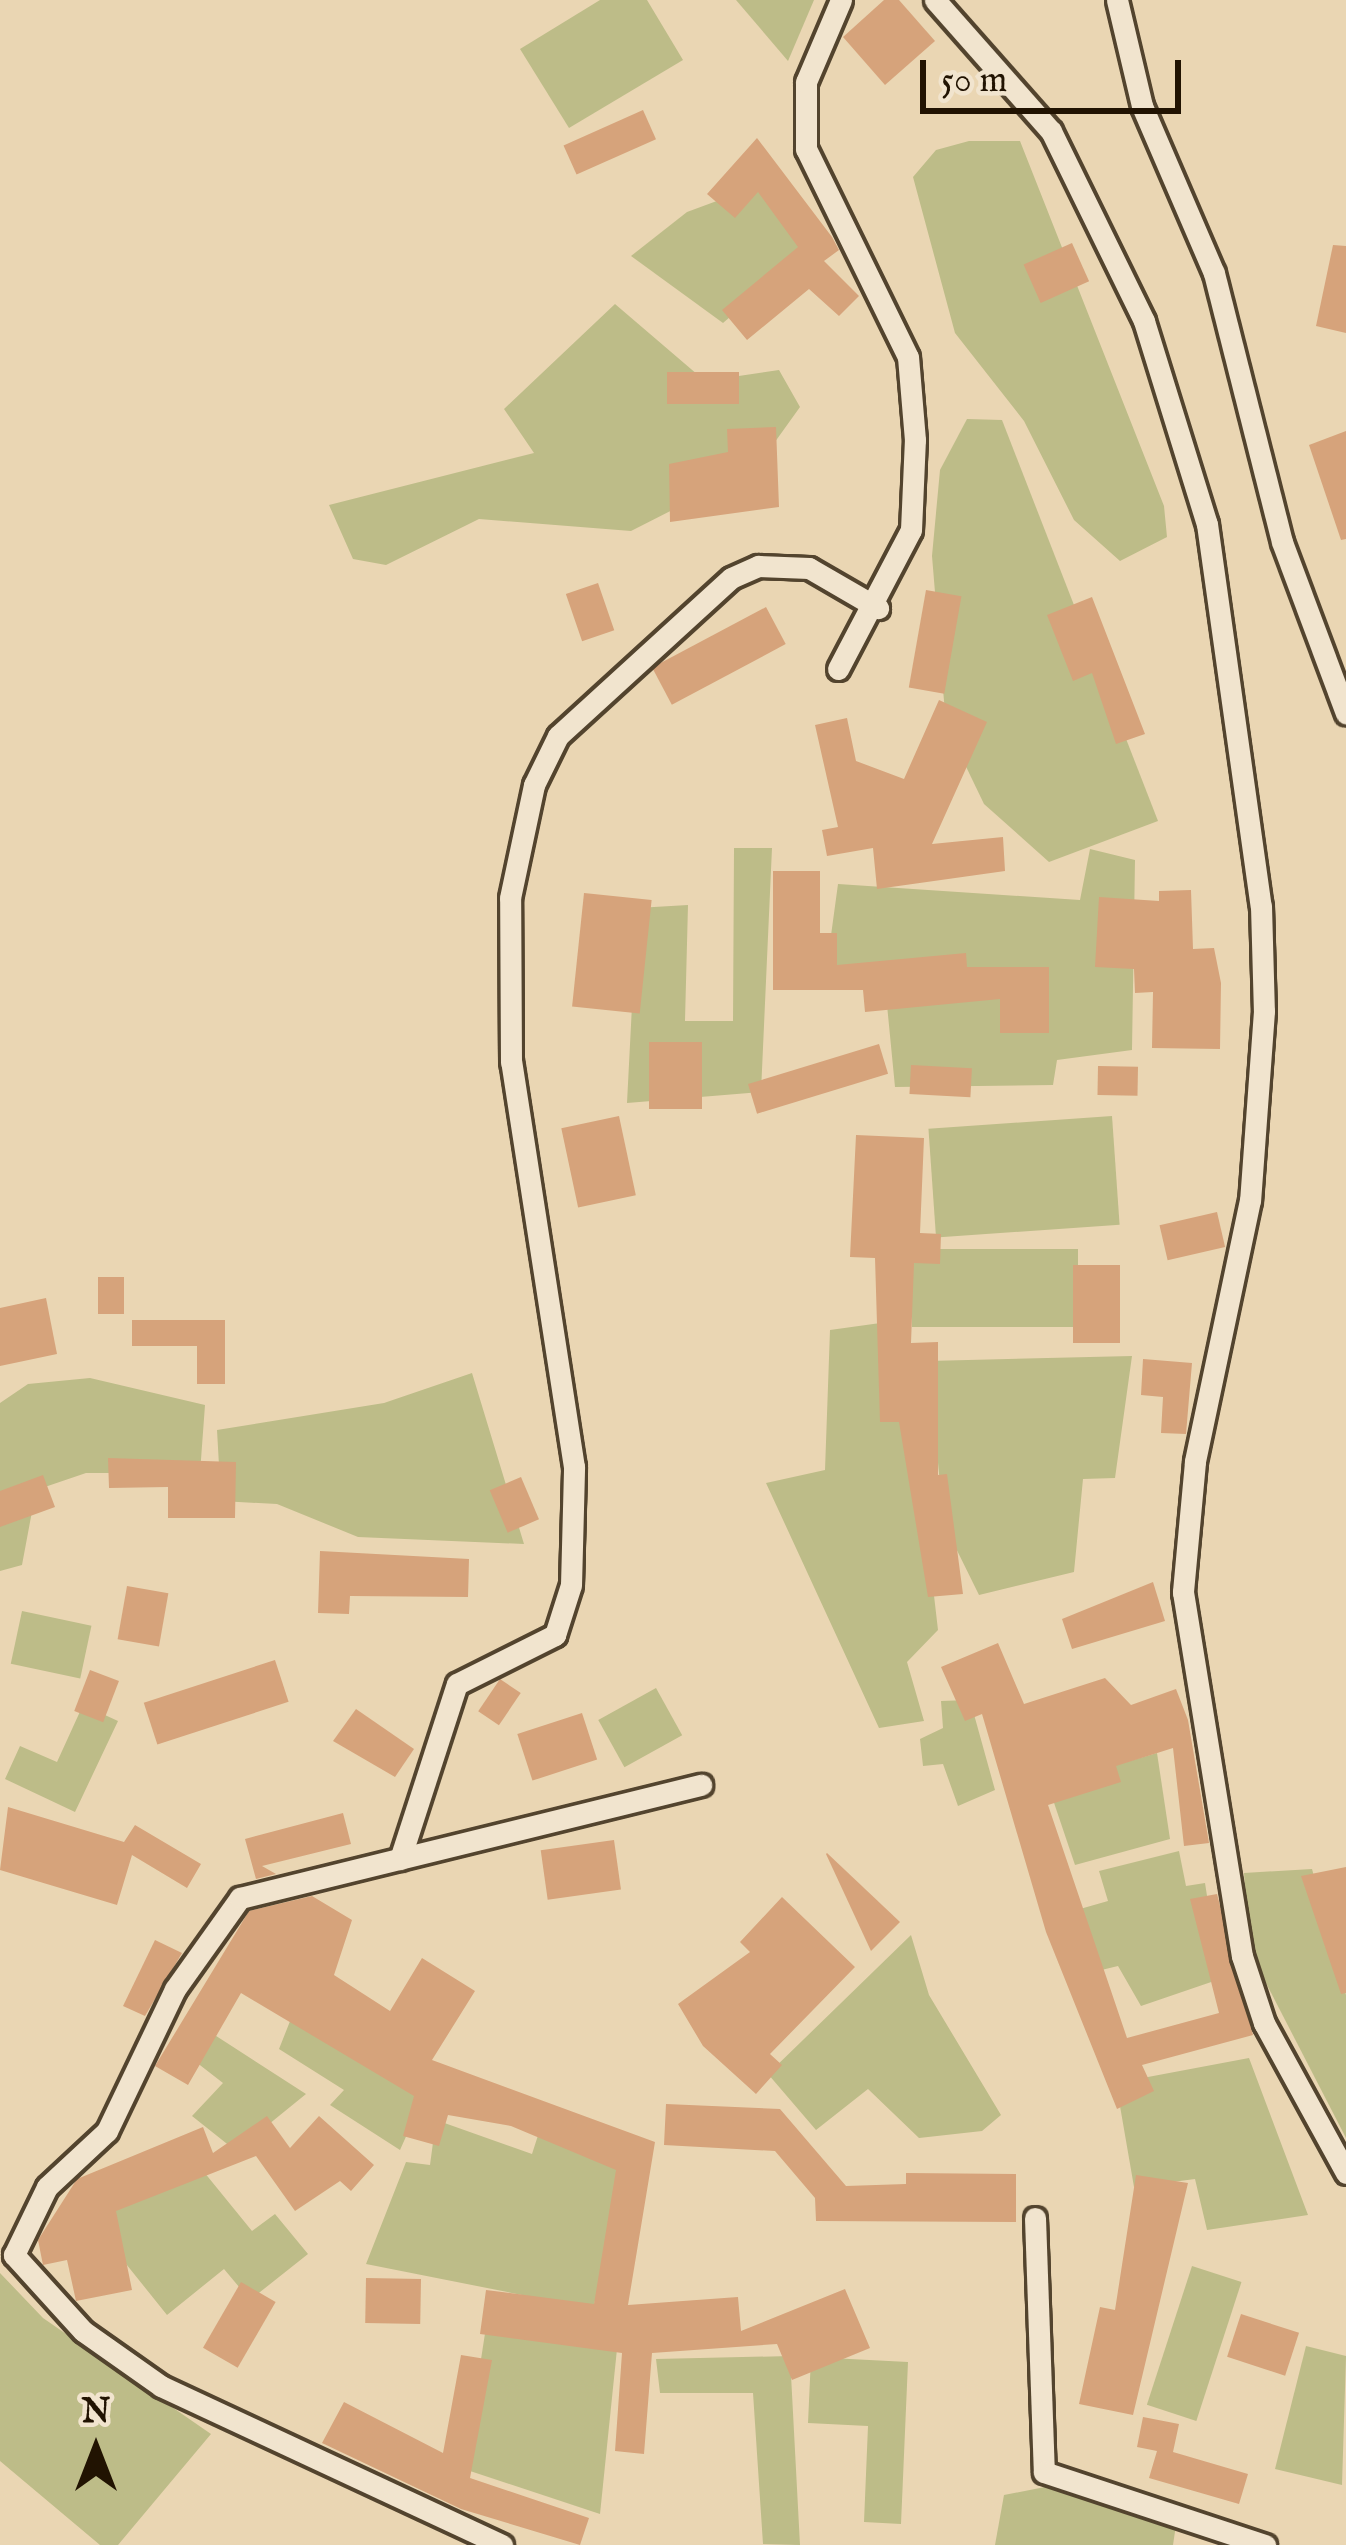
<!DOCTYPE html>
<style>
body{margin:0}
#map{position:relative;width:1346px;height:2545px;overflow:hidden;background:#ead6b3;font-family:"IM FELL English",serif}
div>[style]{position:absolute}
.green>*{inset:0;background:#bdbc88;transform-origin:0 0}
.building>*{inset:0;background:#d6a37b;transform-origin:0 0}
.roads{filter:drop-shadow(3px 0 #53442e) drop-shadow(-3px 0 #53442e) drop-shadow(0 3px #53442e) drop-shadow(0 -3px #53442e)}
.lane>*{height:21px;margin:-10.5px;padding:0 10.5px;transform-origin:10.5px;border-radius:10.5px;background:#f1e4ce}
span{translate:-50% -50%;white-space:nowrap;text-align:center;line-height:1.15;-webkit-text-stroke:9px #f1e4ce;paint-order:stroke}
.north{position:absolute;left:36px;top:2389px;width:120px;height:120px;-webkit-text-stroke:9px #f1e4ce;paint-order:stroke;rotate:0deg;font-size:33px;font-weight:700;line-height:48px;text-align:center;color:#211302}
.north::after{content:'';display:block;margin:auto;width:42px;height:54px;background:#211302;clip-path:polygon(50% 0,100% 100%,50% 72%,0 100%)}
.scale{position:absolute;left:920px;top:60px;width:261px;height:54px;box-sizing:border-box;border:6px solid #211302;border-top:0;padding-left:15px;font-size:36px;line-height:42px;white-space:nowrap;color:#211302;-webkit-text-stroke:9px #f1e4ce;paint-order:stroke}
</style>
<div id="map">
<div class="green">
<div style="clip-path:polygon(600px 0,647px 0,683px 60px,569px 128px,520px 49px)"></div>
<div style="clip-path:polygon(736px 0,814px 0,788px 61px)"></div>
<div style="clip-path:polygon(969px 141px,1020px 141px,1164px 506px,1167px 537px,1120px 561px,1074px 520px,1024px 421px,955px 333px,913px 177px,936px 150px)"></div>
<div style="clip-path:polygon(752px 188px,800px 217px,813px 245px,723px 323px,631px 256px,687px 212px)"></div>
<div style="clip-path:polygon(615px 304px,705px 381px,779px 370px,800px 407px,757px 467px,631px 531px,479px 519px,386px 565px,353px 559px,329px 505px,534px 453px,504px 409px)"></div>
<div style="clip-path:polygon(967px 419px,1002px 420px,1158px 821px,1049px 862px,984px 804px,946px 725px,932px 556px,940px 470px)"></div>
<div style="clip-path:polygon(734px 848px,772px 848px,761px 1092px,627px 1103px,637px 908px,688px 905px,685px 1021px,733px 1021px)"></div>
<div style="clip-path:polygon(1090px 849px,1135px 860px,1132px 1050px,1057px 1060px,1053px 1085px,895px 1087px,884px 974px,826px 972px,838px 884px,1080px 900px)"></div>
<div style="left:1112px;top:1116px;width:109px;height:184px;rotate:86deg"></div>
<div style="left:912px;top:1249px;width:166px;height:78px"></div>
<div style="clip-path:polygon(902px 1320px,938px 1630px,907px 1662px,924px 1721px,879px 1728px,766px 1483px,825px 1470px,830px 1330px)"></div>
<div style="clip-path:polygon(1132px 1356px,1115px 1478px,1083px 1479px,1074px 1572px,979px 1595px,944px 1524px,928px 1361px)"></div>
<div style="clip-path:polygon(472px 1373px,524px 1544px,358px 1537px,277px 1504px,221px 1501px,217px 1430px,384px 1403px)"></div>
<div style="clip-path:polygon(90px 1378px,205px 1405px,200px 1473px,86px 1473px,36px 1490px,22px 1565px,0 1571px,0 1403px,28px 1384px)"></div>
<div style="left:22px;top:1611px;width:71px;height:54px;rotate:12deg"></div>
<div style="left:656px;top:1688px;width:54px;height:66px;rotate:61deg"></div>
<div style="clip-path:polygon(970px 1700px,995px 1790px,958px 1806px,943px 1764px,923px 1766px,920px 1739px,943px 1728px,941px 1701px)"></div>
<div style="clip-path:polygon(83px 1705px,118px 1721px,75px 1812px,5px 1779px,20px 1746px,57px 1762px)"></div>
<div style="clip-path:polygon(1157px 1753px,1170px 1839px,1075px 1865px,1048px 1785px)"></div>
<div style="clip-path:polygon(1179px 1851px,1186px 1886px,1205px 1883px,1220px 1979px,1141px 2006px,1118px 1966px,1089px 1973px,1073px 1911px,1108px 1901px,1099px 1871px)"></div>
<div style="clip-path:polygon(1312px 1869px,1346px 1995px,1346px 2138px,1250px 1952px,1244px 1873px)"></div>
<div style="clip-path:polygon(911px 1935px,929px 1995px,1001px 2115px,982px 2131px,919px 2138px,868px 2089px,816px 2130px,768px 2074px)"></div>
<div style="clip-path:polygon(300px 1996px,425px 2094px,400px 2150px,330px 2105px,344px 2090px,279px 2049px)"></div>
<div style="clip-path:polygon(210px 2032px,306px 2094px,236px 2151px,192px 2116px,223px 2083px,187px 2055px)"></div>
<div style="clip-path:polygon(1249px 2058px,1308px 2215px,1207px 2230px,1195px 2179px,1134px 2187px,1116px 2083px)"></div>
<div style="clip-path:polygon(436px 2120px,532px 2154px,542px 2123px,629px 2158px,593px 2309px,366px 2264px,406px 2162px,430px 2165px)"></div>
<div style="clip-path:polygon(182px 2145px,252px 2231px,275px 2214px,308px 2254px,250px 2300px,224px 2269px,167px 2315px,90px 2219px)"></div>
<div style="left:1192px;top:2266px;width:52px;height:146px;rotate:18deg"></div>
<div style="clip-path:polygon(0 2273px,43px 2318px,211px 2434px,118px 2545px,100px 2545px,0 2461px)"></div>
<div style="clip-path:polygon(486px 2327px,617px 2349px,600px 2514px,464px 2469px)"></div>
<div style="clip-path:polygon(1306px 2346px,1346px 2356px,1342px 2485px,1275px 2469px)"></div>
<div style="clip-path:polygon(790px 2356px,800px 2545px,763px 2544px,753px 2393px,660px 2393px,656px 2359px)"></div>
<div style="clip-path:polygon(811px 2357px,908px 2362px,901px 2524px,864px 2522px,868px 2426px,808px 2423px)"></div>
<div style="clip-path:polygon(1050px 2486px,1176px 2525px,1173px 2545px,995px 2545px,1004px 2495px)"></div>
</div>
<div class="building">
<div style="clip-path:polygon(884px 0,899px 0,935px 41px,885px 85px,843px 37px)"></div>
<div style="left:643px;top:110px;width:32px;height:87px;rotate:66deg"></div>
<div style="clip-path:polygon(757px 138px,832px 237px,839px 250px,824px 261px,859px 296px,839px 316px,809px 289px,747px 340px,722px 310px,798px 247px,758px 192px,735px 218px,707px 194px)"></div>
<div style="left:1072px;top:243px;width:42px;height:53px;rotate:66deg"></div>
<div style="clip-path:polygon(1333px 245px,1346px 246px,1346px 333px,1316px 326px)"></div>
<div style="left:667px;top:372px;width:72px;height:32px"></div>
<div style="clip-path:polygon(776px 427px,779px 507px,670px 522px,669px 464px,728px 452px,727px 429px)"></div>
<div style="clip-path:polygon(1346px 431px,1346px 539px,1341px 540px,1309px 445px)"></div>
<div style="left:598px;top:583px;width:50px;height:34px;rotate:71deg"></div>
<div style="left:926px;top:590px;width:36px;height:99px;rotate:10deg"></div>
<div style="clip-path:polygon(1092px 597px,1145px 734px,1116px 744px,1092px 673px,1073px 681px,1047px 615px)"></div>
<div style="left:766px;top:607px;width:42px;height:129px;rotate:62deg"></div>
<div style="clip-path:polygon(939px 700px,987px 722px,932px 844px,1003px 837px,1005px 871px,877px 889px,873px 848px,827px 856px,822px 830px,838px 827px,815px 725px,847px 718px,856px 761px,904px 779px)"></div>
<div style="clip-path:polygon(773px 871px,820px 871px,820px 933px,837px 933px,837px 965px,966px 953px,967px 967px,1049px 967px,1049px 1033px,1000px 1033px,1000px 999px,865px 1012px,863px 990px,773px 990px)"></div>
<div style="clip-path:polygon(1191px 890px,1193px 949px,1214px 948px,1221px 983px,1220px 1049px,1152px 1048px,1153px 992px,1135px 993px,1134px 969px,1095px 967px,1099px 897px,1159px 901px,1159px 891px)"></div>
<div style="left:584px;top:893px;width:68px;height:114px;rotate:6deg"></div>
<div style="left:649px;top:1042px;width:53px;height:67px"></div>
<div style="left:879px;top:1044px;width:31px;height:137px;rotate:73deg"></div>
<div style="left:911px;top:1065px;width:61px;height:29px;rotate:3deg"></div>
<div style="left:1098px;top:1066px;width:40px;height:29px;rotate:1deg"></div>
<div style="left:619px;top:1116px;width:81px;height:59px;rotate:78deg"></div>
<div style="clip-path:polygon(856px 1135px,924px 1138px,920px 1233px,941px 1234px,940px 1264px,914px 1263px,911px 1343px,938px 1342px,938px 1475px,947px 1474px,963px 1594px,928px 1597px,899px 1422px,880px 1422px,875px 1258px,850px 1257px)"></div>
<div style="left:1217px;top:1212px;width:36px;height:59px;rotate:77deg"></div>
<div style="left:1073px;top:1265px;width:47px;height:78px"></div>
<div style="left:98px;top:1277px;width:26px;height:37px"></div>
<div style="clip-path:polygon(46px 1298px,57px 1354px,0 1366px,0 1308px)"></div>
<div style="clip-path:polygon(132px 1320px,225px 1320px,225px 1384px,197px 1384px,197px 1346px,132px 1346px)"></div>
<div style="clip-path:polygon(1143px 1359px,1192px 1363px,1186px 1434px,1161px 1433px,1163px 1397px,1141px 1395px)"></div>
<div style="clip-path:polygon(108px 1458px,236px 1462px,235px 1518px,168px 1518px,168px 1487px,109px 1488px)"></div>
<div style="clip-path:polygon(43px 1475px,55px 1507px,0 1527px,0 1491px)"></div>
<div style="left:521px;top:1477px;width:46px;height:34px;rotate:67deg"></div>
<div style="clip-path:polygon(320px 1551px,469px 1559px,468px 1597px,350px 1596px,349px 1614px,318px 1613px)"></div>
<div style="clip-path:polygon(1153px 1582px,1165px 1621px,1072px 1649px,1062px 1619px)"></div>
<div style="left:127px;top:1586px;width:42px;height:54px;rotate:10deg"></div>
<div style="clip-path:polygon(998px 1643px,1024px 1704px,1105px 1678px,1131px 1705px,1176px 1689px,1188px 1720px,1209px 1843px,1184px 1846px,1173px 1748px,1116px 1766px,1121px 1782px,1048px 1805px,1127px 2038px,1219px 2013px,1190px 1899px,1217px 1894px,1253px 2035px,1142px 2065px,1154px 2091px,1117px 2109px,1046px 1932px,982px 1714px,965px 1721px,941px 1667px)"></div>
<div style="left:275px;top:1660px;width:44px;height:138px;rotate:72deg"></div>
<div style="left:90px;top:1670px;width:31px;height:44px;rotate:21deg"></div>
<div style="left:500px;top:1679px;width:25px;height:39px;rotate:34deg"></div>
<div style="clip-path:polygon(356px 1709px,414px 1749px,395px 1777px,333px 1741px)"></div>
<div style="left:582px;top:1713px;width:49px;height:68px;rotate:72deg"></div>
<div style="clip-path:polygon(8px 1807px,124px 1842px,135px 1825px,201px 1864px,187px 1888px,132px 1855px,117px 1905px,0 1870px)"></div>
<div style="clip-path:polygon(343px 1813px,351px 1844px,262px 1866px,276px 1874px,256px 1879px,245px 1839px)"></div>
<div style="left:614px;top:1840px;width:50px;height:74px;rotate:82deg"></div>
<div style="clip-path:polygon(827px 1853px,900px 1922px,871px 1951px,826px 1854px)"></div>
<div style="clip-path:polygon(1346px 1867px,1346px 1993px,1341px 1994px,1301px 1876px)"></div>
<div style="clip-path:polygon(312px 1896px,352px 1920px,334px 1975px,390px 2011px,422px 1958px,475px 1991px,432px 2060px,655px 2142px,628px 2305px,738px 2297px,741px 2331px,845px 2289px,870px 2348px,792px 2380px,777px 2344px,652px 2353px,644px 2454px,615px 2451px,622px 2353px,480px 2334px,486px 2290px,594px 2304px,616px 2170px,511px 2126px,448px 2115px,439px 2146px,403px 2136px,414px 2096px,241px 1993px,188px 2085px,155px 2066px,249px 1911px)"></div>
<div style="clip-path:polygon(782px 1897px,855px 1967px,770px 2054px,782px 2065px,756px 2094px,703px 2046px,678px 2004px,750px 1952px,740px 1942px)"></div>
<div style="clip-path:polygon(155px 1940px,182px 1953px,145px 2016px,123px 2006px)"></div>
<div style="clip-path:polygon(666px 2104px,780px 2109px,846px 2186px,906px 2184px,906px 2173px,1016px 2174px,1016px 2222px,816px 2221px,815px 2198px,775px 2151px,664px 2145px)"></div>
<div style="clip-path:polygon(267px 2116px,290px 2148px,319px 2116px,374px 2165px,351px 2191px,340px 2181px,295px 2211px,256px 2156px,116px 2211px,132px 2290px,76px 2301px,67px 2260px,43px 2265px,38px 2240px,77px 2179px,203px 2127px,213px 2153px)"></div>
<div style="clip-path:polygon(1136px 2175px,1188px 2183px,1133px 2415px,1079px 2404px,1100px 2307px,1115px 2310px)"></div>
<div style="left:366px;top:2278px;width:55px;height:45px;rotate:1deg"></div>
<div style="left:241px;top:2282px;width:40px;height:76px;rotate:30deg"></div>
<div style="left:1241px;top:2314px;width:61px;height:45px;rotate:18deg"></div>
<div style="clip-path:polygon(461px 2355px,492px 2360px,470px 2478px,589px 2518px,580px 2545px,461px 2509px,322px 2443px,344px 2402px,443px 2453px)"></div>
<div style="clip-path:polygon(1143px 2417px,1179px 2424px,1173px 2452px,1248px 2474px,1239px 2504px,1149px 2478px,1157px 2451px,1137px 2447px)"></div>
</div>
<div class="roads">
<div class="lane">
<div style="left:935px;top:0;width:175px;rotate:48.5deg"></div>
<div style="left:1051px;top:131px;width:212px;rotate:63.9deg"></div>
<div style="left:1144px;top:321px;width:213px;rotate:72.8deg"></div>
<div style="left:1207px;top:524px;width:386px;rotate:82deg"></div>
<div style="left:1261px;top:906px;width:105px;rotate:88.4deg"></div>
<div style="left:1264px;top:1011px;width:190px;rotate:94.2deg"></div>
<div style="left:1250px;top:1200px;width:268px;rotate:101.9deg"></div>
<div style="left:1195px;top:1462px;width:131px;rotate:95.3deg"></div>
<div style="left:1183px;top:1592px;width:369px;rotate:80.8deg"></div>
<div style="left:1242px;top:1956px;width:71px;rotate:71.8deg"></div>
<div style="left:1264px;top:2023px;width:171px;rotate:61.3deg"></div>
<div style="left:1117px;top:0;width:109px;rotate:76.7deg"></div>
<div style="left:1142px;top:106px;width:182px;rotate:66.7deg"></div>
<div style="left:1214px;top:273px;width:277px;rotate:75.8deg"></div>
<div style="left:1282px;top:542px;width:183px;rotate:69.5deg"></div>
<div style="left:838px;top:669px;width:157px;rotate:-62.3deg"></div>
<div style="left:911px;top:530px;width:90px;rotate:-87.5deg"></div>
<div style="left:915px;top:440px;width:83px;rotate:-94.8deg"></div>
<div style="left:908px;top:357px;width:232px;rotate:-116.1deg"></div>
<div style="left:806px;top:149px;width:67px;rotate:-90deg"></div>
<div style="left:806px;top:82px;width:89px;rotate:-66.9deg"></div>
<div style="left:400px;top:1859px;width:184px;rotate:-72deg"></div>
<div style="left:457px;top:1684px;width:110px;rotate:-26.6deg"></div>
<div style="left:555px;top:1635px;width:52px;rotate:-72.3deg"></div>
<div style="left:571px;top:1585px;width:118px;rotate:-88.5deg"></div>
<div style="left:574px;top:1467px;width:410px;rotate:-98.8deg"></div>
<div style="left:511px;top:1062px;width:164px;rotate:-90.3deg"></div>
<div style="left:510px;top:898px;width:116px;rotate:-78deg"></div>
<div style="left:534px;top:785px;width:55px;rotate:-63.9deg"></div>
<div style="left:558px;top:736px;width:234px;rotate:-42.4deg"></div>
<div style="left:731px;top:578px;width:30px;rotate:-24deg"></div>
<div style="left:758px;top:566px;width:51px;rotate:2.2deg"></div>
<div style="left:809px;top:568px;width:80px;rotate:30.1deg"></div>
<div style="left:1035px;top:2218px;width:254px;rotate:88deg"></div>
<div style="left:1044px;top:2472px;width:233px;rotate:18.3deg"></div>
<div style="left:502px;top:2545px;width:376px;rotate:-155deg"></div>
<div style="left:161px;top:2386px;width:95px;rotate:-144.8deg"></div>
<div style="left:83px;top:2331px;width:103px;rotate:-132.2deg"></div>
<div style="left:14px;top:2255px;width:76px;rotate:-64.1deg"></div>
<div style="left:47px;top:2187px;width:82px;rotate:-43deg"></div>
<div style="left:107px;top:2131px;width:157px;rotate:-64.4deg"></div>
<div style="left:175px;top:1989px;width:112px;rotate:-54.5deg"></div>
<div style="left:240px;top:1898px;width:475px;rotate:-13.8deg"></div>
</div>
</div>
<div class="north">N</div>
<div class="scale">50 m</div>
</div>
